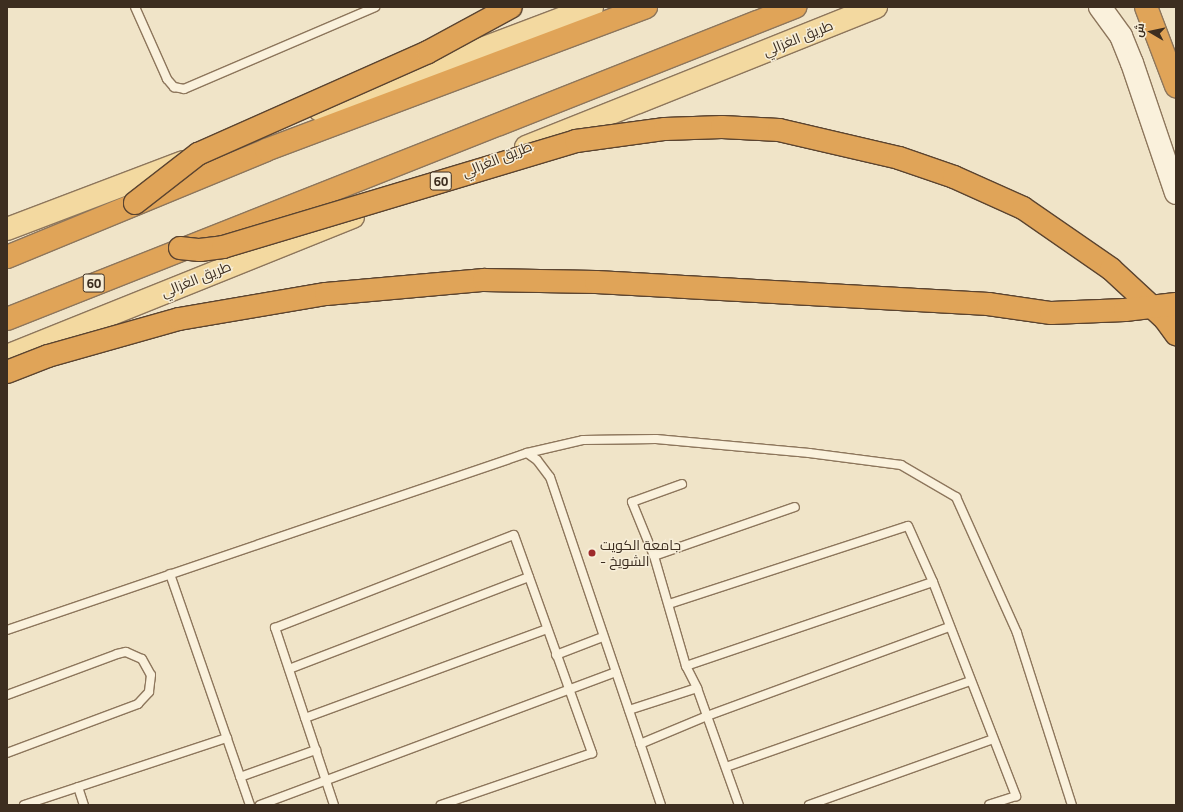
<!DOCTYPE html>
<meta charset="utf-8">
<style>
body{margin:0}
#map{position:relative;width:1183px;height:812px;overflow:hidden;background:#f0e4c8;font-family:Georgia,Cairo,serif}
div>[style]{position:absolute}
.roads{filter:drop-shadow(1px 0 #8d765c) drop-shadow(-1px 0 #8d765c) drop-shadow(0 1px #8d765c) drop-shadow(0 -1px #8d765c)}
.lane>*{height:8px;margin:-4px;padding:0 4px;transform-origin:4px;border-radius:4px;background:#faf1dc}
.secondary>*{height:22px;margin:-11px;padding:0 11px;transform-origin:11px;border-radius:11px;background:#faf1dc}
.primary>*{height:22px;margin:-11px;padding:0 11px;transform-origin:11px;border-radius:11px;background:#f3d9a0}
.highway>*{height:22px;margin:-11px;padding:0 11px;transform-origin:11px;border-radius:11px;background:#e0a458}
.bridges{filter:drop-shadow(1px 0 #5b4430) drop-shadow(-1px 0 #5b4430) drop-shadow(0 1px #5b4430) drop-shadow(0 -1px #5b4430)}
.highway-bridge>*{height:22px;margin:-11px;padding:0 11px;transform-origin:11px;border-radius:11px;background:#e0a458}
.dots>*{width:11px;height:11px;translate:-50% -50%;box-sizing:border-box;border:2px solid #f7eed8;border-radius:50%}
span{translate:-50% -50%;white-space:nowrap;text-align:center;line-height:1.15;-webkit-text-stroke:3px #f7eed8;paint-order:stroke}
.shield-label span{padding:1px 3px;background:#f7eed8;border:1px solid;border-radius:3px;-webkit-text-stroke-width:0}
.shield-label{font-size:13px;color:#3d2e20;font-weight:700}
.street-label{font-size:14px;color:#3d2e20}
.poi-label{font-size:14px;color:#3d2e20}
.left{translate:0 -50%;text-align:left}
.frame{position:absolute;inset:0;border:8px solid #3d2e20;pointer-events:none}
.north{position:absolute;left:1131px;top:12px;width:40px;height:40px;-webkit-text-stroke:3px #f7eed8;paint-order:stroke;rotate:279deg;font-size:11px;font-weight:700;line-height:16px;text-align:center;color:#3d2e20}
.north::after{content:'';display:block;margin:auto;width:14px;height:18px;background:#3d2e20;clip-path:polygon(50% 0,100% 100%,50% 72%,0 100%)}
</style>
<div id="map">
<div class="roads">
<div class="lane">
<div style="left:135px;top:7px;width:79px;rotate:66deg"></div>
<div style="left:167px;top:79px;width:11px;rotate:49deg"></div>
<div style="left:174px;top:87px;width:10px;rotate:11deg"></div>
<div style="left:184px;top:89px;width:208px;rotate:-23.2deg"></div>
<div style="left:527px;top:453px;width:12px;rotate:35deg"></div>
<div style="left:537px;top:460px;width:21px;rotate:53deg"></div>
<div style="left:550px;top:477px;width:346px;rotate:71.3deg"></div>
<div style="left:682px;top:484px;width:53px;rotate:160.2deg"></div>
<div style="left:632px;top:502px;width:58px;rotate:67.8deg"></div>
<div style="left:654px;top:556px;width:115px;rotate:73.8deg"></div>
<div style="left:686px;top:666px;width:25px;rotate:63deg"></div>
<div style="left:697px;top:688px;width:124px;rotate:70.3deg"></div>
<div style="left:654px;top:556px;width:149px;rotate:-19.2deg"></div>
<div style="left:170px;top:574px;width:244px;rotate:70.9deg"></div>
<div style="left:669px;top:604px;width:251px;rotate:-18.1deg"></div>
<div style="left:908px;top:526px;width:61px;rotate:65.9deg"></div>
<div style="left:933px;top:582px;width:230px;rotate:68.8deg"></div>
<div style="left:1016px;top:796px;width:28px;rotate:162deg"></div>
<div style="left:7px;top:630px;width:549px;rotate:-18.8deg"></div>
<div style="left:527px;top:453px;width:57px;rotate:-13.1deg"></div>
<div style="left:583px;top:440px;width:73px;rotate:-0.8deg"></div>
<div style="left:656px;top:439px;width:154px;rotate:5.2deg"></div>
<div style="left:809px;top:453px;width:93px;rotate:7.4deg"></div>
<div style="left:901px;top:465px;width:64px;rotate:30.2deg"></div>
<div style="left:956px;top:497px;width:149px;rotate:65.8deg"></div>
<div style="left:1017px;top:633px;width:181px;rotate:72.3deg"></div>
<div style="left:556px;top:655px;width:50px;rotate:-21deg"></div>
<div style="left:686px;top:666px;width:261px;rotate:-18.8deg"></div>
<div style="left:289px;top:669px;width:257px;rotate:-21deg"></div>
<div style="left:7px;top:695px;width:117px;rotate:-20.4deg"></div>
<div style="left:117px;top:654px;width:9px;rotate:-13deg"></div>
<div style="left:126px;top:652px;width:17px;rotate:24deg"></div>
<div style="left:142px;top:659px;width:18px;rotate:61deg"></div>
<div style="left:151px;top:675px;width:17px;rotate:97deg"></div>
<div style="left:149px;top:692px;width:16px;rotate:133deg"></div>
<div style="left:138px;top:704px;width:140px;rotate:159.5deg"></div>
<div style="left:629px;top:710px;width:71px;rotate:-17.9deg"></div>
<div style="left:305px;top:718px;width:258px;rotate:-20.2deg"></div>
<div style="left:640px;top:744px;width:73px;rotate:-22.7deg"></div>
<div style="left:707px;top:716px;width:258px;rotate:-20.2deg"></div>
<div style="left:726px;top:767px;width:259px;rotate:-19.4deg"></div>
<div style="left:240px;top:777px;width:81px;rotate:-19.6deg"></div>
<div style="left:78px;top:787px;width:19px;rotate:72deg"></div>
<div style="left:24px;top:805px;width:214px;rotate:-18.3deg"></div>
<div style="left:260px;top:805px;width:380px;rotate:-20.5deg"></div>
<div style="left:334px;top:805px;width:187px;rotate:-108.4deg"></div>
<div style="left:275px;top:628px;width:256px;rotate:-21.3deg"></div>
<div style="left:514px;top:535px;width:232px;rotate:70.3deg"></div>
<div style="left:592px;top:753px;width:160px;rotate:161deg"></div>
<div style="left:809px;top:805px;width:195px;rotate:-19.7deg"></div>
</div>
<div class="secondary">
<div style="left:1100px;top:7px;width:36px;rotate:54deg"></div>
<div style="left:1121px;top:36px;width:29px;rotate:68deg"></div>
<div style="left:1132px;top:63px;width:137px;rotate:71.3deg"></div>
</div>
<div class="primary">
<div style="left:320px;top:110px;width:291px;rotate:-20.7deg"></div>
<div style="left:526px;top:147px;width:377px;rotate:-21.8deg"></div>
<div style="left:7px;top:229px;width:188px;rotate:-20.8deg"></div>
<div style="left:7px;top:356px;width:373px;rotate:-21.9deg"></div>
</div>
<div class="highway">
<div style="left:1146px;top:7px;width:85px;rotate:69.2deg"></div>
<div style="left:7px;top:257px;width:280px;rotate:-22.4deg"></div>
<div style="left:266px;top:150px;width:406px;rotate:-20.6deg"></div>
<div style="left:7px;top:319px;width:848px;rotate:-21.6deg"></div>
</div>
</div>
<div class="bridges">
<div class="highway-bridge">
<div style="left:135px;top:203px;width:80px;rotate:-37.9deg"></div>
<div style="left:198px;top:154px;width:252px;rotate:-23.9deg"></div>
<div style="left:428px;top:52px;width:94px;rotate:-28.5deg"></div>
<div style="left:180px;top:248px;width:20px;rotate:6deg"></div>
<div style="left:200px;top:250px;width:23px;rotate:-7deg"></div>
<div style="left:223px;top:247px;width:369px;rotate:-16.7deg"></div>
<div style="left:576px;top:141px;width:90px;rotate:-7.7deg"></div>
<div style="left:665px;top:129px;width:57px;rotate:-2deg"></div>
<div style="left:722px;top:127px;width:57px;rotate:3deg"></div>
<div style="left:779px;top:130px;width:123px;rotate:13.1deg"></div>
<div style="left:899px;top:158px;width:58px;rotate:19.1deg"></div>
<div style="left:954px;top:177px;width:76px;rotate:24.2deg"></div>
<div style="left:1023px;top:208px;width:107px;rotate:34.7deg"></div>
<div style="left:1111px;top:269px;width:74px;rotate:42.8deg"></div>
<div style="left:1165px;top:319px;width:19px;rotate:54deg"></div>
<div style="left:7px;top:372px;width:44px;rotate:-21.3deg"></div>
<div style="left:48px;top:356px;width:136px;rotate:-15.8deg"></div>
<div style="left:179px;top:319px;width:149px;rotate:-9.7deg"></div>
<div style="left:326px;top:294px;width:159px;rotate:-5.1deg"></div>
<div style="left:484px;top:280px;width:112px;rotate:1deg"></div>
<div style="left:596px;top:282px;width:393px;rotate:3.2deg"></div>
<div style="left:988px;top:304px;width:64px;rotate:8.1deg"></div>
<div style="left:1051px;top:313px;width:74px;rotate:-2.3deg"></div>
<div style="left:1125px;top:310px;width:51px;rotate:-6.7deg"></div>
</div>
</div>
<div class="dots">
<div style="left:592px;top:553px;background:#9e2a2b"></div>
</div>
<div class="shield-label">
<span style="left:441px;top:181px">60</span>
<span style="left:94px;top:283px">60</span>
</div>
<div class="street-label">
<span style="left:798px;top:38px;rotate:-22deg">طريق الغزالي</span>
<span style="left:497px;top:159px;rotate:-22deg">طريق الغزالي</span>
<span style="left:196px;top:279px;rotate:-22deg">طريق الغزالي</span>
</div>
<div class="poi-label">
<span class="left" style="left:600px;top:553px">جامعة الكويت<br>- الشويخ</span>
</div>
<div class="frame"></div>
<div class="north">ش</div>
</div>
